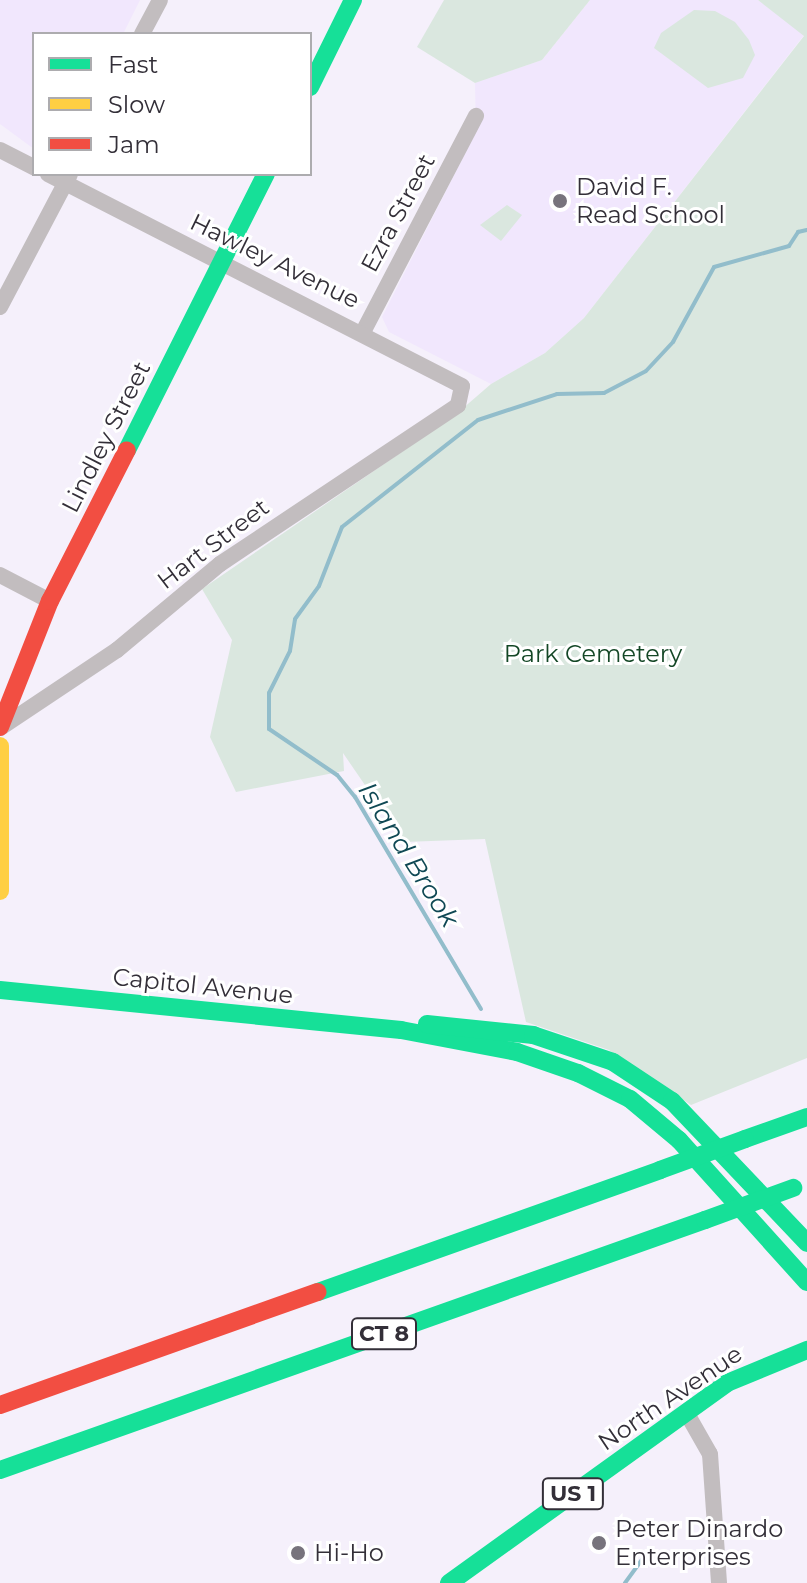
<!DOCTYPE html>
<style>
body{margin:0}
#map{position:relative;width:807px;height:1583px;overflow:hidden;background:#f5f0fb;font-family:Montserrat,sans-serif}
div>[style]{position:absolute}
.built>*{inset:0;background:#f1e7fd}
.green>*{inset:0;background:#dae7df}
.stream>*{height:4px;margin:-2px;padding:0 2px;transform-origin:2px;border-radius:2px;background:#92bdcb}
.street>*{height:16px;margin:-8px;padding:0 8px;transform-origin:8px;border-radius:8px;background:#c2bdbf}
.fast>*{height:18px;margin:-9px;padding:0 9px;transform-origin:9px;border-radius:9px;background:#16e098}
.slow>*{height:18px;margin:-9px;padding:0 9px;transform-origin:9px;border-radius:9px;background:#ffcf43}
.jam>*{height:18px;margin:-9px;padding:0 9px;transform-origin:9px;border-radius:9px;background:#f24e42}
.fast-bridge>*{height:18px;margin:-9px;padding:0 9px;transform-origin:9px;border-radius:9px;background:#16e098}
.dots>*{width:22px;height:22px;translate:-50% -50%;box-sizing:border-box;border:4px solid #fff;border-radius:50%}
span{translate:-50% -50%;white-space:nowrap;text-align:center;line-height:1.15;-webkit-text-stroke:6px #fff;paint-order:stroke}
.shield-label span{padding:2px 6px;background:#fff;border:2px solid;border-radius:6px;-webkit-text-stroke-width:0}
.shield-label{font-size:22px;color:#332f38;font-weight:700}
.poi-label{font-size:24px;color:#332f38}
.left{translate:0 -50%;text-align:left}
.street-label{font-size:24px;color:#332f38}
.park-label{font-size:24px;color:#144726}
.water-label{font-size:26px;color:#0f4854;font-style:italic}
.legend{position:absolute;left:32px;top:32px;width:280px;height:144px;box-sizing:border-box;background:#fff;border:2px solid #adacaf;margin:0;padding:10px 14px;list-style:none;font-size:24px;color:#332f38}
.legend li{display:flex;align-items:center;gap:16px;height:40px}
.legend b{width:40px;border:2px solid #adacaf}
</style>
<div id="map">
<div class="built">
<div style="clip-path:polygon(0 0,140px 0,123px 34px,34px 34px,34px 149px,0 124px)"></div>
<div style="clip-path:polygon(590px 0,758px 0,804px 35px,584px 318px,545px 353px,491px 384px,389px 332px,382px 317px,476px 132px,475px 83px,542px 60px)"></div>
</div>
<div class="green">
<div style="clip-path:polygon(444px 0,590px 0,542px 60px,475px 83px,417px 47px)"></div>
<div style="clip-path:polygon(758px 0,807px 0,807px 1058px,691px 1105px,609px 1050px,526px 1022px,485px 839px,404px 842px,343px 753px,344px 771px,236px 792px,210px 737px,232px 640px,202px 589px,454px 416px,491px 384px,545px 353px,584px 318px,804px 36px)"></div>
<div style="clip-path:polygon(694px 10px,715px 11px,735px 22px,749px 40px,755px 55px,743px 78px,708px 88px,654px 48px,661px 33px)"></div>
<div style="clip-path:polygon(507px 205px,522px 215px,501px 241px,480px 225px)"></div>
</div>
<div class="stream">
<div style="left:481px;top:1009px;width:247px;rotate:-120.7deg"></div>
<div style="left:355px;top:797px;width:28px;rotate:-129deg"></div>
<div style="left:337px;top:775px;width:82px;rotate:-145.9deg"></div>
<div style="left:269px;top:729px;width:36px;rotate:-90deg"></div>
<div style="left:269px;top:693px;width:47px;rotate:-63.4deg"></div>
<div style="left:290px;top:651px;width:32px;rotate:-81deg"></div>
<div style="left:295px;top:619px;width:41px;rotate:-54deg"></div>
<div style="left:319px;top:586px;width:63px;rotate:-68.7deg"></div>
<div style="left:342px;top:527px;width:173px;rotate:-38.2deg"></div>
<div style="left:478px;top:420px;width:83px;rotate:-18.2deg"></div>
<div style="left:557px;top:394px;width:47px;rotate:-1.2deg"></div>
<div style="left:604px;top:393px;width:47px;rotate:-27.6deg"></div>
<div style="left:646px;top:371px;width:40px;rotate:-47deg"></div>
<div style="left:673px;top:342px;width:85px;rotate:-61.3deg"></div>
<div style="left:714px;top:267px;width:78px;rotate:-15.6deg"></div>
<div style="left:789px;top:246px;width:17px;rotate:-57deg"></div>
<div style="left:798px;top:232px;width:9px;rotate:-13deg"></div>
<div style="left:625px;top:1583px;width:29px;rotate:-54deg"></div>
</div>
<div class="street">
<div style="left:142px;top:34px;width:38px;rotate:-62deg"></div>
<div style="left:0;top:150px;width:38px;rotate:27deg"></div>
<div style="left:0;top:307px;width:150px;rotate:-62.2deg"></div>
<div style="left:363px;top:332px;width:244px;rotate:-62.4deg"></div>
<div style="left:0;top:575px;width:56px;rotate:27.5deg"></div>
<div style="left:0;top:728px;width:141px;rotate:-33.7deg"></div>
<div style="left:117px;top:650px;width:134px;rotate:-39.9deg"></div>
<div style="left:220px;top:564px;width:286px;rotate:-33.7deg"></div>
<div style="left:458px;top:405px;width:19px;rotate:-78deg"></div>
<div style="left:462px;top:386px;width:465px;rotate:-152.9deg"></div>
<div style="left:686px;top:1412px;width:48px;rotate:60.3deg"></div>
<div style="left:710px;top:1454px;width:129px;rotate:86deg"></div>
</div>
<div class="fast">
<div style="left:310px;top:87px;width:97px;rotate:-63.7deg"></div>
<div style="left:127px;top:450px;width:309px;rotate:-63.3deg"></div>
<div style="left:0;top:990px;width:403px;rotate:5.7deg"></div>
<div style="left:401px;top:1030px;width:118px;rotate:10.7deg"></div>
<div style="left:517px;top:1052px;width:65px;rotate:19deg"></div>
<div style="left:578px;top:1073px;width:58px;rotate:26.6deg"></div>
<div style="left:630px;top:1099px;width:64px;rotate:39.9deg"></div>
<div style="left:679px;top:1140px;width:191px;rotate:48deg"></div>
<div style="left:427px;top:1024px;width:107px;rotate:5.9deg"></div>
<div style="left:533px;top:1035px;width:84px;rotate:18.6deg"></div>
<div style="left:613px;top:1062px;width:71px;rotate:33.5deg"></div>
<div style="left:672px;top:1101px;width:196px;rotate:46.4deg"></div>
<div style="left:745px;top:1139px;width:66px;rotate:-19.5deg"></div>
<div style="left:318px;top:1292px;width:363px;rotate:-19.6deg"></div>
<div style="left:0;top:1470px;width:748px;rotate:-19.53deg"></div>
<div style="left:449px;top:1583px;width:342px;rotate:-35.7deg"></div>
<div style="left:727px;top:1383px;width:87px;rotate:-22.4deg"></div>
</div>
<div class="slow">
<div style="left:0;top:746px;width:145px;rotate:90deg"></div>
</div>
<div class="jam">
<div style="left:0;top:727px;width:136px;rotate:-68.4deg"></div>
<div style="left:50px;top:601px;width:169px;rotate:-63deg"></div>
<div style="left:0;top:1405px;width:337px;rotate:-19.6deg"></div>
</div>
<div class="fast-bridge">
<div style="left:660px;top:1170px;width:90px;rotate:-20deg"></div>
<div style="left:705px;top:1220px;width:94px;rotate:-20deg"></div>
</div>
<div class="dots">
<div style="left:560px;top:201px;background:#77737c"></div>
<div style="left:599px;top:1543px;background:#77737c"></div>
<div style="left:298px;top:1553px;background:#77737c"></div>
</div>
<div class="shield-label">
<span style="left:384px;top:1334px">CT 8</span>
<span style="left:573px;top:1494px">US 1</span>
</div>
<div class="poi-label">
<span class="left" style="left:576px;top:201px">David F.<br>Read School</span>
<span class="left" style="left:615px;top:1543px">Peter Dinardo<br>Enterprises</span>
<span class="left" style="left:314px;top:1553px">Hi-Ho</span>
</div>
<div class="street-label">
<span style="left:398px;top:213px;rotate:-62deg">Ezra Street</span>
<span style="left:275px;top:261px;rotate:26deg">Hawley Avenue</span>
<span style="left:106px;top:437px;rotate:-63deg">Lindley Street</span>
<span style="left:213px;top:544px;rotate:-37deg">Hart Street</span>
<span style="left:203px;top:986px;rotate:6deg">Capitol Avenue</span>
<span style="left:670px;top:1398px;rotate:-34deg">North Avenue</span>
</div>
<div class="park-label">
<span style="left:593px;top:654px">Park Cemetery</span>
</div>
<div class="water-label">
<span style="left:408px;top:855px;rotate:58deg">Island Brook</span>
</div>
<ul class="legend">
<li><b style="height:10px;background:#16e098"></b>Fast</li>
<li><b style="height:10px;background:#ffcf43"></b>Slow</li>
<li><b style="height:10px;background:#f24e42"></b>Jam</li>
</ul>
</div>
